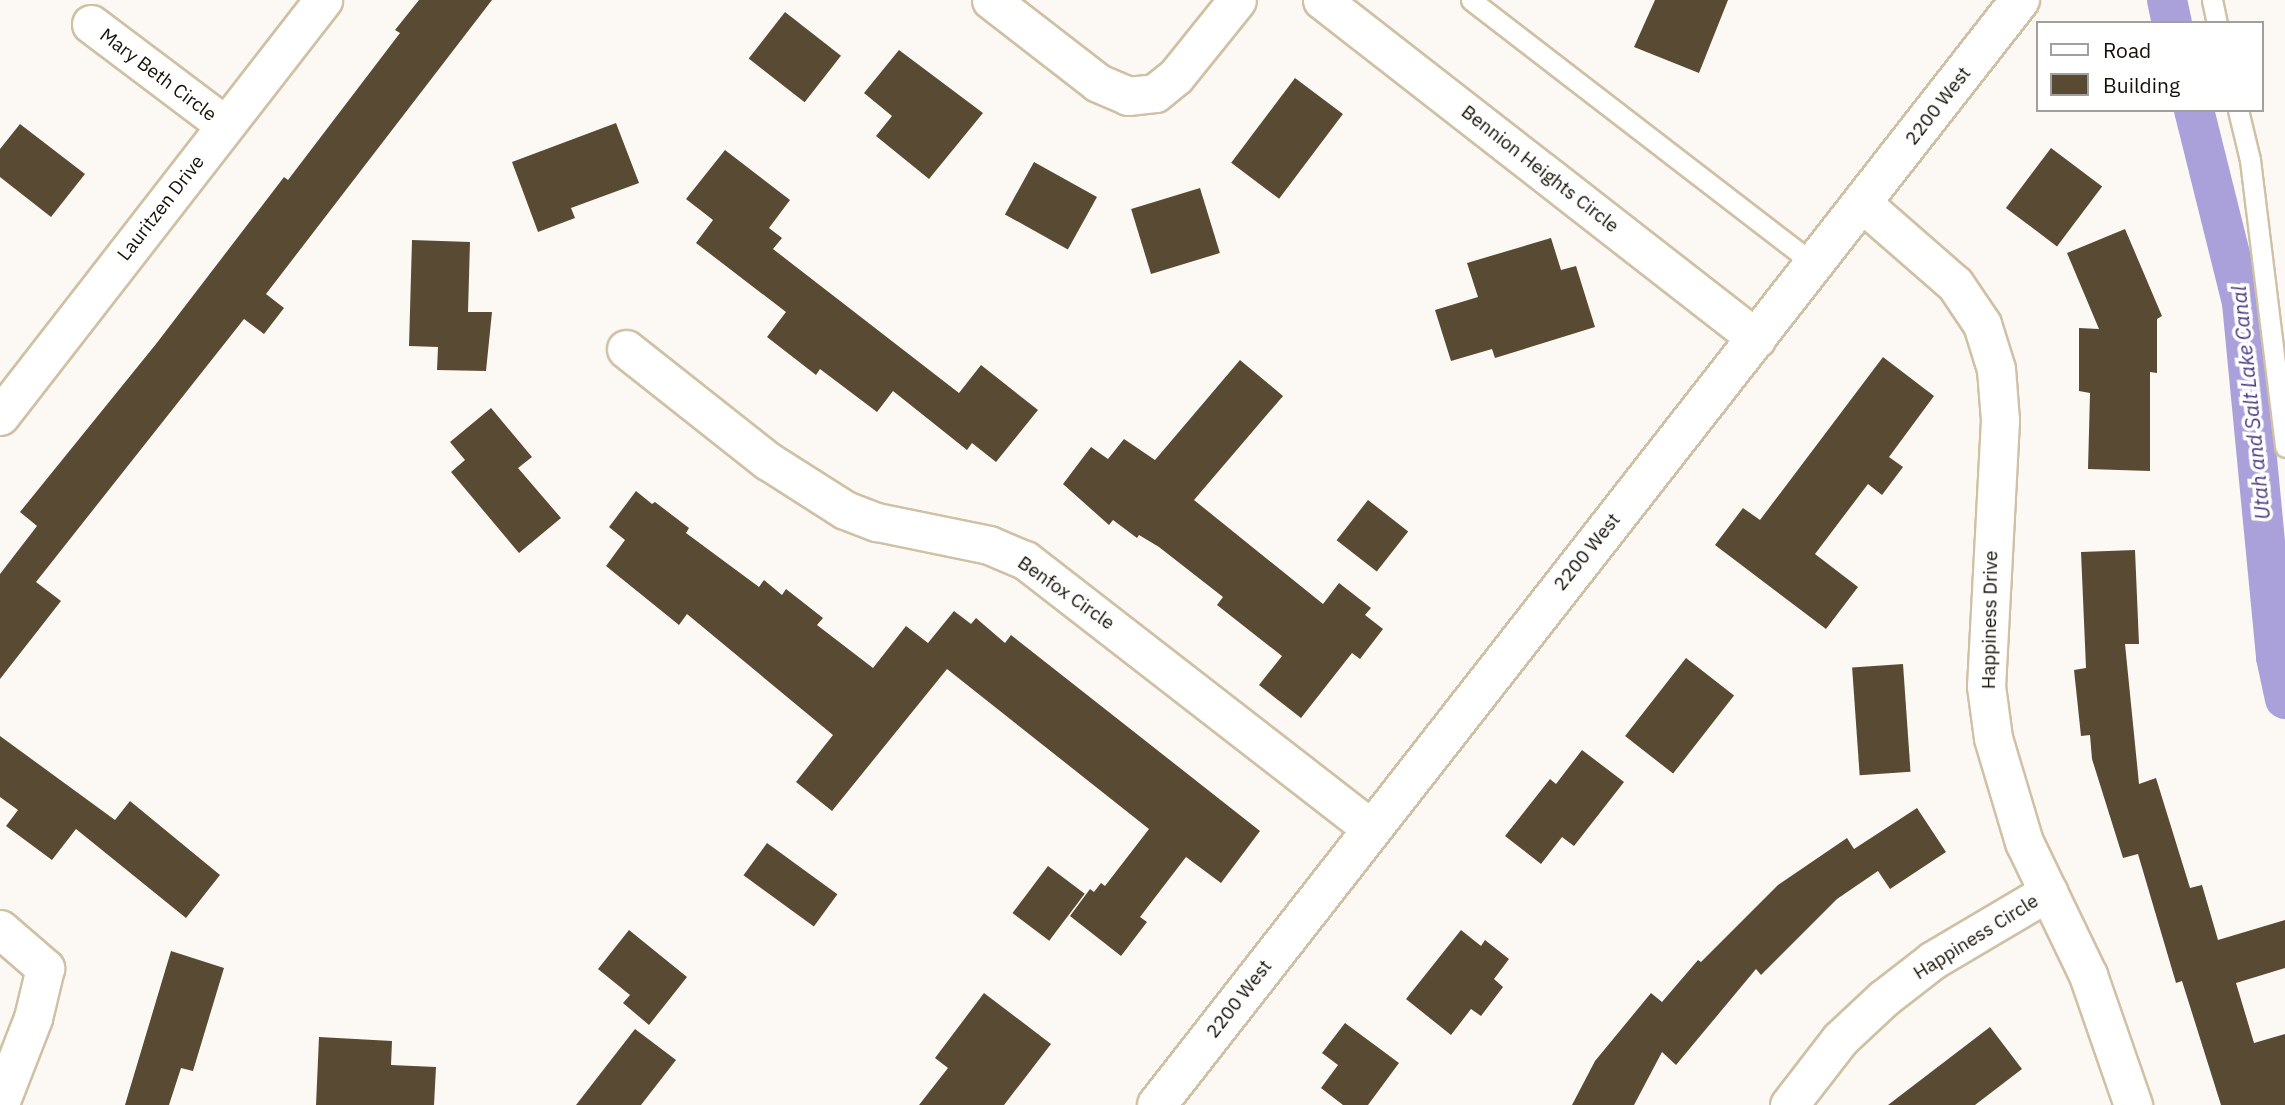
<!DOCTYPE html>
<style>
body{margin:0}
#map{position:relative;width:2285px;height:1105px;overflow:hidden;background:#fcf9f4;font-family:"IBM Plex Sans",sans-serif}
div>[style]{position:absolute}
.canal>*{height:40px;margin:-20px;padding:0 20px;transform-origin:20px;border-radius:20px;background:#aaa0da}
.building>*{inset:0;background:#594b33;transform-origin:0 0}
.roads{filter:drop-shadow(2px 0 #d0c0a5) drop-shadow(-2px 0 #d0c0a5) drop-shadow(0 2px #d0c0a5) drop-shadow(0 -2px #d0c0a5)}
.lane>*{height:19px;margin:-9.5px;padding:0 9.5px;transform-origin:9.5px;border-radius:9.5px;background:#fff}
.street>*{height:37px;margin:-18.5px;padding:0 18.5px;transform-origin:18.5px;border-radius:18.5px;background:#fff}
.secondary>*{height:38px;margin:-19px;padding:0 19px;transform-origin:19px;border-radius:19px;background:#fff}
span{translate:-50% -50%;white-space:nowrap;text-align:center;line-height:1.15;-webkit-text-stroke:7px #fff;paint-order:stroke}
.street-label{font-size:19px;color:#161107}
.water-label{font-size:21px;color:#4c3a81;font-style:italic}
.legend{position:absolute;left:2036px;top:21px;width:228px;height:91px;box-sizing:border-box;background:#fff;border:2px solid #a2a09c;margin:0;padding:9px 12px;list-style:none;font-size:21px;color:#161107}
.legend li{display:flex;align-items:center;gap:14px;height:35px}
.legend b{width:35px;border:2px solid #a2a09c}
</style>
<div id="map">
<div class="canal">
<div style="left:2167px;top:0;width:24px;rotate:78deg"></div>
<div style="left:2194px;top:110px;width:199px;rotate:76deg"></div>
<div style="left:2242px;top:303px;width:356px;rotate:84.5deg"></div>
<div style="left:2276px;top:657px;width:43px;rotate:77.9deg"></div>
</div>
<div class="building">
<div style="clip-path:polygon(419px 0,492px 0,266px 294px,284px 308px,264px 334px,244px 319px,36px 582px,61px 601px,0 679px,0 574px,37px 526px,20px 512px,156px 344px,284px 177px,288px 180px,400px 33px,395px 30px)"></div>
<div style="clip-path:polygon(1655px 0,1728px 0,1699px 73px,1634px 47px)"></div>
<div style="left:785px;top:12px;width:71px;height:59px;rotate:38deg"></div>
<div style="clip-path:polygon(899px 50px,983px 113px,929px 179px,876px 136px,892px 116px,864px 93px)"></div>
<div style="left:1295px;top:78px;width:60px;height:106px;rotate:37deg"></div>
<div style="clip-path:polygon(616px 123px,639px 183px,571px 208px,575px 218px,538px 232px,512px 162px)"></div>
<div style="clip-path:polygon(20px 124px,85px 174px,51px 217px,0 177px,0 149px)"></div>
<div style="left:2051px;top:148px;width:64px;height:75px;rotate:37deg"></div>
<div style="clip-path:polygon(725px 150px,790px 200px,769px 228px,782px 238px,773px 249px,959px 393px,981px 365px,1038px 410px,996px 462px,972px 443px,967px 450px,893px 391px,877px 412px,820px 369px,816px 375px,767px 337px,786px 312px,696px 243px,713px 220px,686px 199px)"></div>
<div style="left:1034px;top:162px;width:72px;height:60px;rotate:29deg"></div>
<div style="left:1200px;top:188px;width:68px;height:72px;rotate:73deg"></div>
<div style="clip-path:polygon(2125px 229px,2162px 316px,2157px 319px,2157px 373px,2150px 372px,2150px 471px,2088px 469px,2090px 393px,2079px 391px,2079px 328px,2099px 329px,2067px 253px)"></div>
<div style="clip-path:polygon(1551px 238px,1561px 270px,1576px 266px,1595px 327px,1495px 358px,1492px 349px,1451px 361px,1435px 310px,1478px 297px,1467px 263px)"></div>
<div style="clip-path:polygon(412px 240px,470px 242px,468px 312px,492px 312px,486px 371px,437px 370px,438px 347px,409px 346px)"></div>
<div style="clip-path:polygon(1883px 357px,1934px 396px,1889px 457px,1903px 467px,1882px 495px,1868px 484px,1815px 554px,1858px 587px,1826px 629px,1715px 545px,1743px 508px,1760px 520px)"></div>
<div style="clip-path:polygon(1240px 360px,1283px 396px,1194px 500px,1323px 604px,1339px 583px,1371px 608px,1365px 615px,1383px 629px,1360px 659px,1352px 653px,1301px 718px,1259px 685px,1282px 656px,1217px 605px,1223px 597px,1159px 547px,1139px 535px,1137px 538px,1113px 520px,1109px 525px,1063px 484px,1091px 447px,1108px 459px,1124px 439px,1155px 460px)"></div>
<div style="clip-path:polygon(491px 408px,532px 457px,518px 468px,561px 518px,519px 553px,451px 472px,465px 460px,450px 442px)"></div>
<div style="clip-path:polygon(636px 491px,652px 504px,655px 502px,689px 528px,686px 533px,759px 587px,764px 580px,782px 595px,786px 589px,823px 618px,817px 625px,873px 668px,906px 626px,928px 643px,954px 611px,971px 624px,976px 618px,1005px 643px,1011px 635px,1260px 831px,1221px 883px,1186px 857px,1140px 917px,1147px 922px,1121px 956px,1070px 916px,1090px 889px,1094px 892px,1101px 883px,1105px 886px,1149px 829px,947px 669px,832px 811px,796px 782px,833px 735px,687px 614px,679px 625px,606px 566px,625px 540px,609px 527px)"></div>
<div style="left:1368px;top:500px;width:51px;height:51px;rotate:38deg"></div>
<div style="clip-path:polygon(2135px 550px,2139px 644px,2125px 644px,2139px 784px,2156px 778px,2190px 888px,2202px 885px,2218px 940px,2285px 920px,2285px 968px,2236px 983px,2254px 1043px,2285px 1034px,2285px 1105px,2221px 1105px,2182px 981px,2176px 983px,2138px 854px,2123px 858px,2092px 759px,2090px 735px,2081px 736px,2074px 670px,2086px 668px,2081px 552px)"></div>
<div style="left:1686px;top:658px;width:61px;height:99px;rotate:38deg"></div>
<div style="left:1903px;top:664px;width:108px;height:51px;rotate:86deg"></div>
<div style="clip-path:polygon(0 736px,115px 820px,130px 801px,220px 875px,186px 918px,76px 829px,52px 860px,6px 826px,18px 810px,0 797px)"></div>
<div style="clip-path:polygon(1582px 750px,1624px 782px,1574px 846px,1562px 837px,1541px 864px,1505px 836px,1550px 779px,1556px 784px)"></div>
<div style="clip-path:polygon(1917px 808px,1946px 852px,1890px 889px,1878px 871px,1837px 899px,1761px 975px,1756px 969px,1676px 1065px,1662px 1052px,1634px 1105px,1572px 1105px,1595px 1061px,1651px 993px,1662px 1002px,1698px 960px,1701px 962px,1778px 885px,1847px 838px,1854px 849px)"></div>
<div style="left:767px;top:843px;width:87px;height:40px;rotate:36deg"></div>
<div style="left:1048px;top:866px;width:46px;height:59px;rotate:37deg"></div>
<div style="clip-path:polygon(629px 930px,687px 977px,649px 1025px,623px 1003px,630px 995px,598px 969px)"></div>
<div style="clip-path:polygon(1461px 930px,1481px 946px,1485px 940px,1509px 959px,1494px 979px,1503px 987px,1481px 1016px,1471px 1009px,1451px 1035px,1406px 999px)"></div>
<div style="clip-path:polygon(171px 951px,224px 968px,193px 1071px,181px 1068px,169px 1105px,125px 1105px)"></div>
<div style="clip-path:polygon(984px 993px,1051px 1044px,1004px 1105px,919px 1105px,948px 1068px,935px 1058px)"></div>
<div style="clip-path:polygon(1345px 1023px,1399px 1063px,1368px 1105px,1343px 1105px,1321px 1088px,1338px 1065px,1322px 1053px)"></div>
<div style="clip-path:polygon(1990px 1027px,2022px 1069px,1975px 1105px,1888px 1105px)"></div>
<div style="clip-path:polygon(635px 1029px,676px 1060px,641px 1105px,576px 1105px)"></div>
<div style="clip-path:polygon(319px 1037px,392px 1041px,391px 1065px,436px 1067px,434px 1105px,316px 1105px)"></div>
</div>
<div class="roads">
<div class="lane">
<div style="left:1471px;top:0;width:434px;rotate:37.6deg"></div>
<div style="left:2212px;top:0;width:24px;rotate:78deg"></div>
<div style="left:2238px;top:110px;width:51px;rotate:76.5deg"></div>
<div style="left:2250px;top:160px;width:289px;rotate:83deg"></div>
</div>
<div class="street">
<div style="left:991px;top:0;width:135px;rotate:37.8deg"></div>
<div style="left:1098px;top:83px;width:33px;rotate:23deg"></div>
<div style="left:1128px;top:96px;width:27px;rotate:-6deg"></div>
<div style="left:1155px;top:93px;width:27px;rotate:-39deg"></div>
<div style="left:1176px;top:76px;width:97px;rotate:-51.2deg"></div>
<div style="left:1322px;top:0;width:551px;rotate:37.93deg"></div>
<div style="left:91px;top:24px;width:168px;rotate:37deg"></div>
<div style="left:1862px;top:203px;width:123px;rotate:41.1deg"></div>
<div style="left:1955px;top:284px;width:48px;rotate:56deg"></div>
<div style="left:1982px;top:324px;width:47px;rotate:72.7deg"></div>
<div style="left:1996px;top:369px;width:51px;rotate:85.5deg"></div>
<div style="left:2000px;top:420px;width:266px;rotate:93deg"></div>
<div style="left:1986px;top:686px;width:52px;rotate:82.3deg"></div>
<div style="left:1993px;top:738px;width:109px;rotate:73.4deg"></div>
<div style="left:2024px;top:842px;width:148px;rotate:64.3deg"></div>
<div style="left:2088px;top:975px;width:138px;rotate:70.9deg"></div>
<div style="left:626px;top:349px;width:181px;rotate:38.3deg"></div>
<div style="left:768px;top:461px;width:91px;rotate:32.5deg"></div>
<div style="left:845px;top:510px;width:34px;rotate:21deg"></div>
<div style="left:877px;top:522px;width:114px;rotate:11.6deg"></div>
<div style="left:989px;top:545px;width:39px;rotate:23deg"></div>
<div style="left:1025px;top:560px;width:438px;rotate:37.8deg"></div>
<div style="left:0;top:416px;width:527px;rotate:-52.17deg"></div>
<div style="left:0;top:929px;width:60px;rotate:40.9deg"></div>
<div style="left:45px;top:968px;width:51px;rotate:103.5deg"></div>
<div style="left:33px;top:1018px;width:91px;rotate:111.2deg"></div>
<div style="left:1789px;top:1105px;width:83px;rotate:-52.3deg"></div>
<div style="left:1840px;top:1039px;width:60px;rotate:-43deg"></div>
<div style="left:1884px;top:998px;width:62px;rotate:-37.8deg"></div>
<div style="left:1933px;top:960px;width:134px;rotate:-30.6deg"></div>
</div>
<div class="secondary">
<div style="left:1157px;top:1105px;width:1402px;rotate:-52.01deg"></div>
</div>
</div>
<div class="street-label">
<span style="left:158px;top:75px;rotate:37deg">Mary Beth Circle</span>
<span style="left:1938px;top:106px;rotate:-52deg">2200 West</span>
<span style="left:1540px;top:169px;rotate:38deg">Bennion Heights Circle</span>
<span style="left:161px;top:208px;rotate:-52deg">Lauritzen Drive</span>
<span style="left:1587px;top:552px;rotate:-51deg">2200 West</span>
<span style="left:1066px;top:593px;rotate:35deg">Benfox Circle</span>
<span style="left:1990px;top:620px;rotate:-89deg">Happiness Drive</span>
<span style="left:1976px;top:937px;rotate:-32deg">Happiness Circle</span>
<span style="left:1239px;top:999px;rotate:-52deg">2200 West</span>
</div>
<div class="water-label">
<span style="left:2250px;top:403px;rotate:-96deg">Utah and Salt Lake Canal</span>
</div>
<ul class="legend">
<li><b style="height:9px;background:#fff"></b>Road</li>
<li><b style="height:19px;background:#594b33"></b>Building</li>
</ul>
</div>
